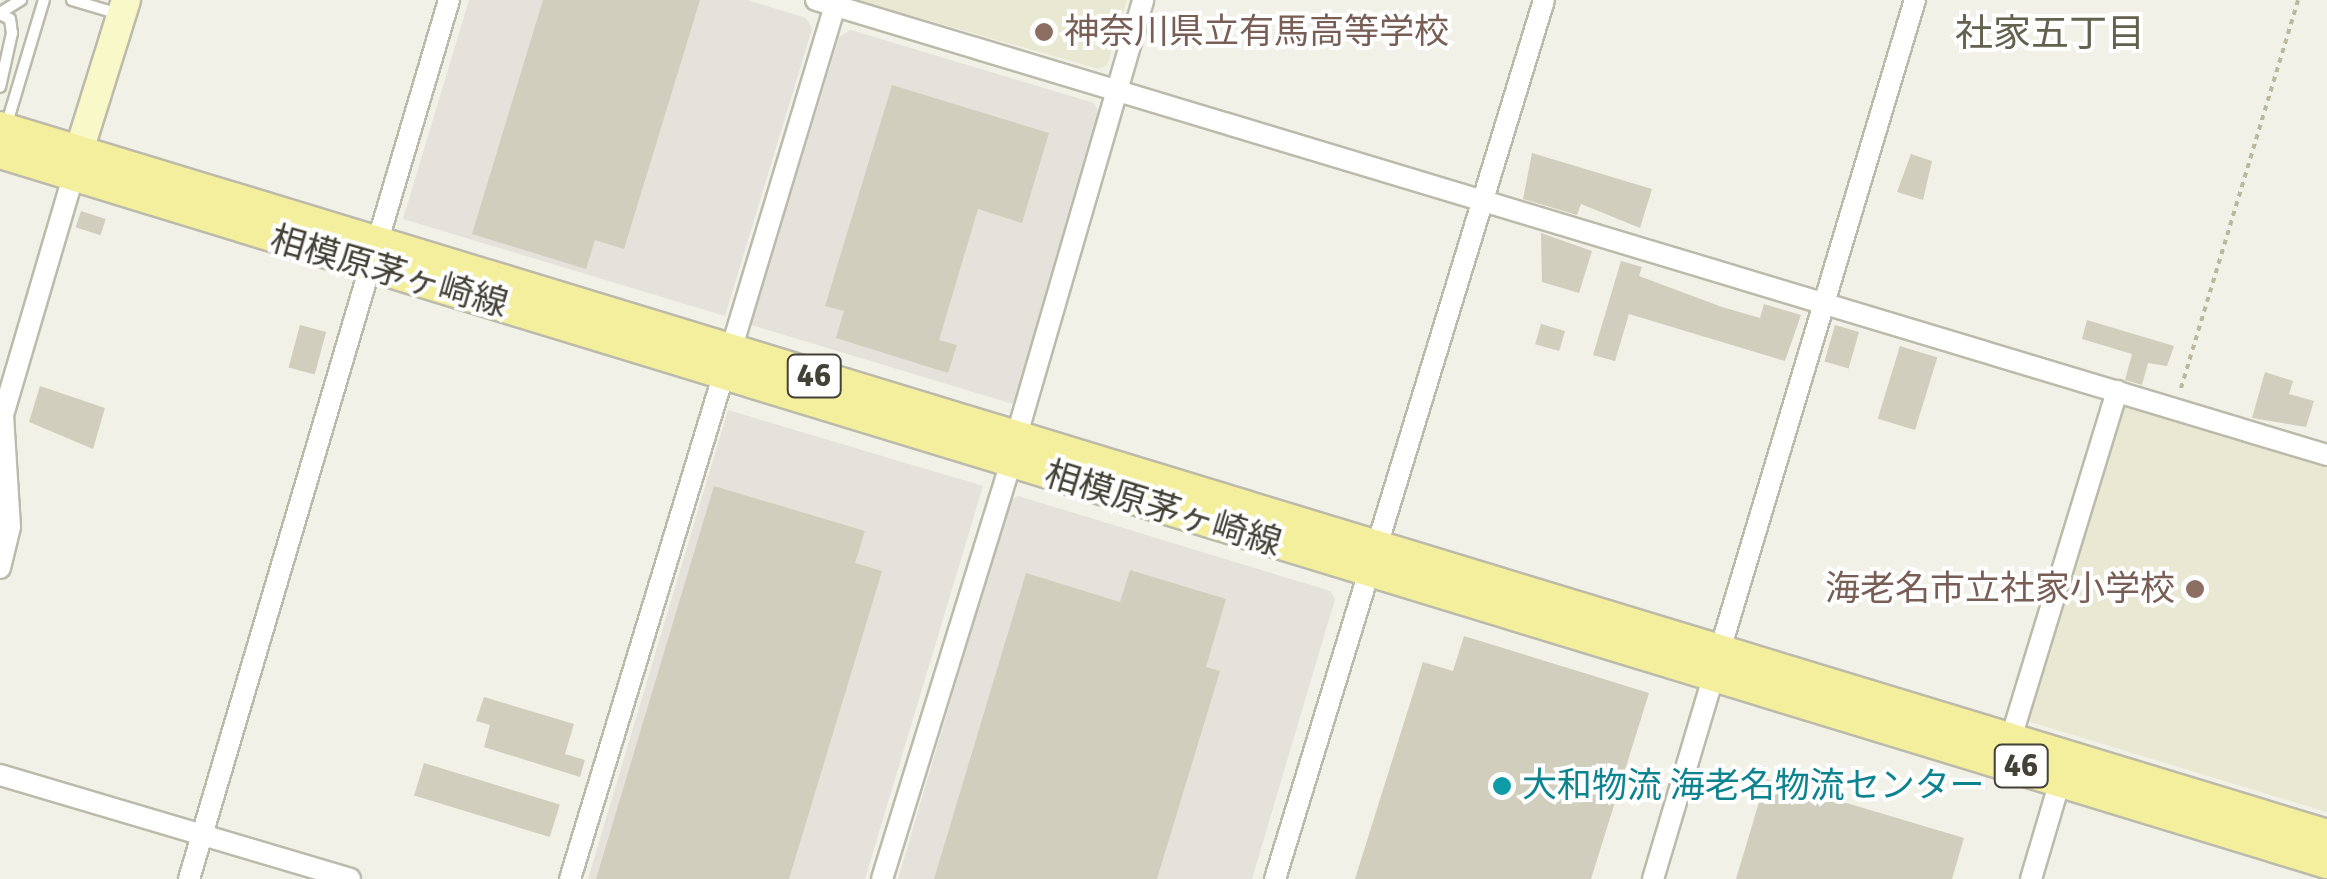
<!DOCTYPE html>
<meta charset="utf-8">
<style>
body{margin:0}
#map{position:relative;width:2327px;height:879px;overflow:hidden;background:#f1f1e7;font-family:Signika,"Noto Sans JP",sans-serif}
div>[style]{position:absolute}
.industrial>*{inset:0;background:#e4e2db}
.education>*{inset:0;background:#e9e8d2}
.building>*{inset:0;background:#d2cebd;transform-origin:0 0}
.path>*{height:4px;margin-top:-2px;transform-origin:0;background:repeating-linear-gradient(90deg,#bcb89d 0 5px,transparent 0 10px)}
.roads{filter:drop-shadow(2px 0 #bcbaaa) drop-shadow(-2px 0 #bcbaaa) drop-shadow(0 2px #bcbaaa) drop-shadow(0 -2px #bcbaaa)}
.lane>*{height:10px;margin:-5px;padding:0 5px;transform-origin:5px;border-radius:5px;background:#fff}
.street>*{height:20px;margin:-10px;padding:0 10px;transform-origin:10px;border-radius:10px;background:#fff}
.secondary>*{height:28px;margin:-14px;padding:0 14px;transform-origin:14px;border-radius:14px;background:#f9f8c9}
.primary>*{height:30px;margin:-15px;padding:0 15px;transform-origin:15px;border-radius:15px;background:#f4ef9d}
.dots>*{width:28px;height:28px;translate:-50% -50%;box-sizing:border-box;border:5px solid #fff;border-radius:50%}
span{translate:-50% -50%;white-space:nowrap;text-align:center;line-height:1.15;-webkit-text-stroke:8px #fff;paint-order:stroke}
.shield-label span{padding:2px 8px;background:#fff;border:2px solid;border-radius:8px;-webkit-text-stroke-width:0}
.shield-label{font-size:32px;color:#444136;font-weight:700}
.education-label{font-size:35px;color:#785e54}
.left{translate:0 -50%;text-align:left}
.right{translate:-100% -50%;text-align:right}
.street-label{font-size:35px;color:#444136}
.culture-label{font-size:35px;color:#0d838f}
.neighbourhood-label{font-size:38px;color:#65614f}
</style>
<div id="map">
<div class="industrial">
<div style="clip-path:polygon(469px 0,747px 0,806px 18px,812px 29px,725px 316px,403px 219px)"></div>
<div style="clip-path:polygon(851px 30px,1094px 103px,1100px 115px,1013px 404px,751px 325px,839px 37px)"></div>
<div style="clip-path:polygon(728px 410px,983px 486px,865px 879px,588px 879px)"></div>
<div style="clip-path:polygon(1018px 496px,1330px 591px,1335px 599px,1252px 879px,898px 879px,1010px 500px)"></div>
</div>
<div class="education">
<div style="clip-path:polygon(857px 0,1127px 0,1107px 65px,1099px 69px)"></div>
<div style="clip-path:polygon(2127px 403px,2327px 463px,2327px 812px,2030px 722px,2026px 715px,2118px 407px)"></div>
</div>
<div class="building">
<div style="clip-path:polygon(543px 0,700px 0,624px 249px,595px 240px,586px 269px,472px 234px)"></div>
<div style="clip-path:polygon(892px 85px,1049px 133px,1022px 223px,978px 209px,939px 340px,957px 345px,948px 373px,836px 338px,844px 311px,825px 306px)"></div>
<div style="clip-path:polygon(1532px 153px,1652px 189px,1640px 228px,1581px 204px,1577px 215px,1523px 199px)"></div>
<div style="clip-path:polygon(1911px 154px,1932px 161px,1923px 200px,1897px 192px)"></div>
<div style="left:81px;top:211px;width:26px;height:17px;rotate:18deg"></div>
<div style="clip-path:polygon(1541px 233px,1592px 251px,1579px 293px,1542px 282px)"></div>
<div style="clip-path:polygon(1621px 261px,1642px 267px,1639px 276px,1722px 307px,1760px 318px,1764px 304px,1801px 315px,1785px 361px,1629px 314px,1615px 361px,1593px 355px)"></div>
<div style="clip-path:polygon(2087px 320px,2174px 346px,2167px 366px,2148px 363px,2142px 385px,2125px 380px,2132px 354px,2082px 339px)"></div>
<div style="left:1541px;top:324px;width:25px;height:21px;rotate:16deg"></div>
<div style="left:300px;top:325px;width:27px;height:44px;rotate:15deg"></div>
<div style="left:1835px;top:325px;width:25px;height:38px;rotate:16deg"></div>
<div style="left:1900px;top:346px;width:39px;height:76px;rotate:17deg"></div>
<div style="clip-path:polygon(2265px 372px,2293px 381px,2289px 394px,2314px 401px,2306px 427px,2252px 418px)"></div>
<div style="clip-path:polygon(40px 386px,105px 408px,93px 449px,29px 422px)"></div>
<div style="clip-path:polygon(714px 486px,865px 531px,855px 563px,882px 571px,789px 879px,596px 879px)"></div>
<div style="clip-path:polygon(1130px 570px,1226px 599px,1206px 667px,1220px 671px,1157px 879px,934px 879px,1026px 573px,1120px 602px)"></div>
<div style="clip-path:polygon(1464px 636px,1649px 693px,1591px 879px,1355px 879px,1423px 662px,1453px 671px)"></div>
<div style="clip-path:polygon(484px 697px,574px 724px,565px 754px,585px 760px,580px 777px,484px 747px,490px 725px,476px 721px)"></div>
<div style="left:424px;top:763px;width:142px;height:34px;rotate:17deg"></div>
<div style="clip-path:polygon(1766px 779px,1964px 838px,1952px 879px,1736px 879px)"></div>
</div>
<div class="path">
<div style="left:2181px;top:388px;width:405px;rotate:-73.2deg"></div>
</div>
<div class="roads">
<div class="lane">
<div style="left:72px;top:0;width:49px;rotate:16.6deg"></div>
<div style="left:0;top:13px;width:25px;rotate:-32deg"></div>
<div style="left:0;top:14px;width:11px;rotate:27deg"></div>
<div style="left:10px;top:19px;width:14px;rotate:82deg"></div>
<div style="left:12px;top:33px;width:55px;rotate:102.5deg"></div>
<div style="left:7px;top:123px;width:128px;rotate:-73.3deg"></div>
</div>
<div class="street">
<div style="left:816px;top:0;width:1578px;rotate:16.76deg"></div>
<div style="left:731px;top:350px;width:359px;rotate:-73.2deg"></div>
<div style="left:1016px;top:438px;width:456px;rotate:-73.8deg"></div>
<div style="left:0;top:568px;width:42px;rotate:-76.3deg"></div>
<div style="left:10px;top:527px;width:112px;rotate:-93.6deg"></div>
<div style="left:3px;top:415px;width:259px;rotate:-73.6deg"></div>
<div style="left:1720px;top:650px;width:679px;rotate:-73.3deg"></div>
<div style="left:2011px;top:738px;width:363px;rotate:-73deg"></div>
<div style="left:0;top:775px;width:365px;rotate:16.5deg"></div>
<div style="left:189px;top:879px;width:917px;rotate:-73.52deg"></div>
<div style="left:570px;top:879px;width:529px;rotate:-73.07deg"></div>
<div style="left:882px;top:879px;width:437px;rotate:-72.8deg"></div>
<div style="left:1275px;top:879px;width:919px;rotate:-72.98deg"></div>
<div style="left:1653px;top:879px;width:214px;rotate:-73.4deg"></div>
<div style="left:2031px;top:879px;width:105px;rotate:-73.5deg"></div>
</div>
<div class="secondary">
<div style="left:79px;top:151px;width:158px;rotate:-72.7deg"></div>
</div>
<div class="primary">
<div style="left:0;top:127px;width:2432px;rotate:16.92deg"></div>
<div style="left:0;top:153px;width:2433px;rotate:16.97deg"></div>
</div>
</div>
<div class="dots">
<div style="left:1044px;top:32px;background:#8d6e63"></div>
<div style="left:2195px;top:589px;background:#8d6e63"></div>
<div style="left:1502px;top:786px;background:#0f9aa8"></div>
</div>
<div class="shield-label">
<span style="left:814px;top:376px">46</span>
<span style="left:2021px;top:766px">46</span>
</div>
<div class="education-label">
<span class="left" style="left:1064px;top:32px">神奈川県立有馬高等学校</span>
<span class="right" style="left:2175px;top:589px">海老名市立社家小学校</span>
</div>
<div class="street-label">
<span style="left:389px;top:272px;rotate:16deg">相模原茅ヶ崎線</span>
<span style="left:1163px;top:509px;rotate:17deg">相模原茅ヶ崎線</span>
</div>
<div class="culture-label">
<span class="left" style="left:1522px;top:786px">大和物流 海老名物流センター</span>
</div>
<div class="neighbourhood-label">
<span style="left:2050px;top:34px">社家五丁目</span>
</div>
</div>
